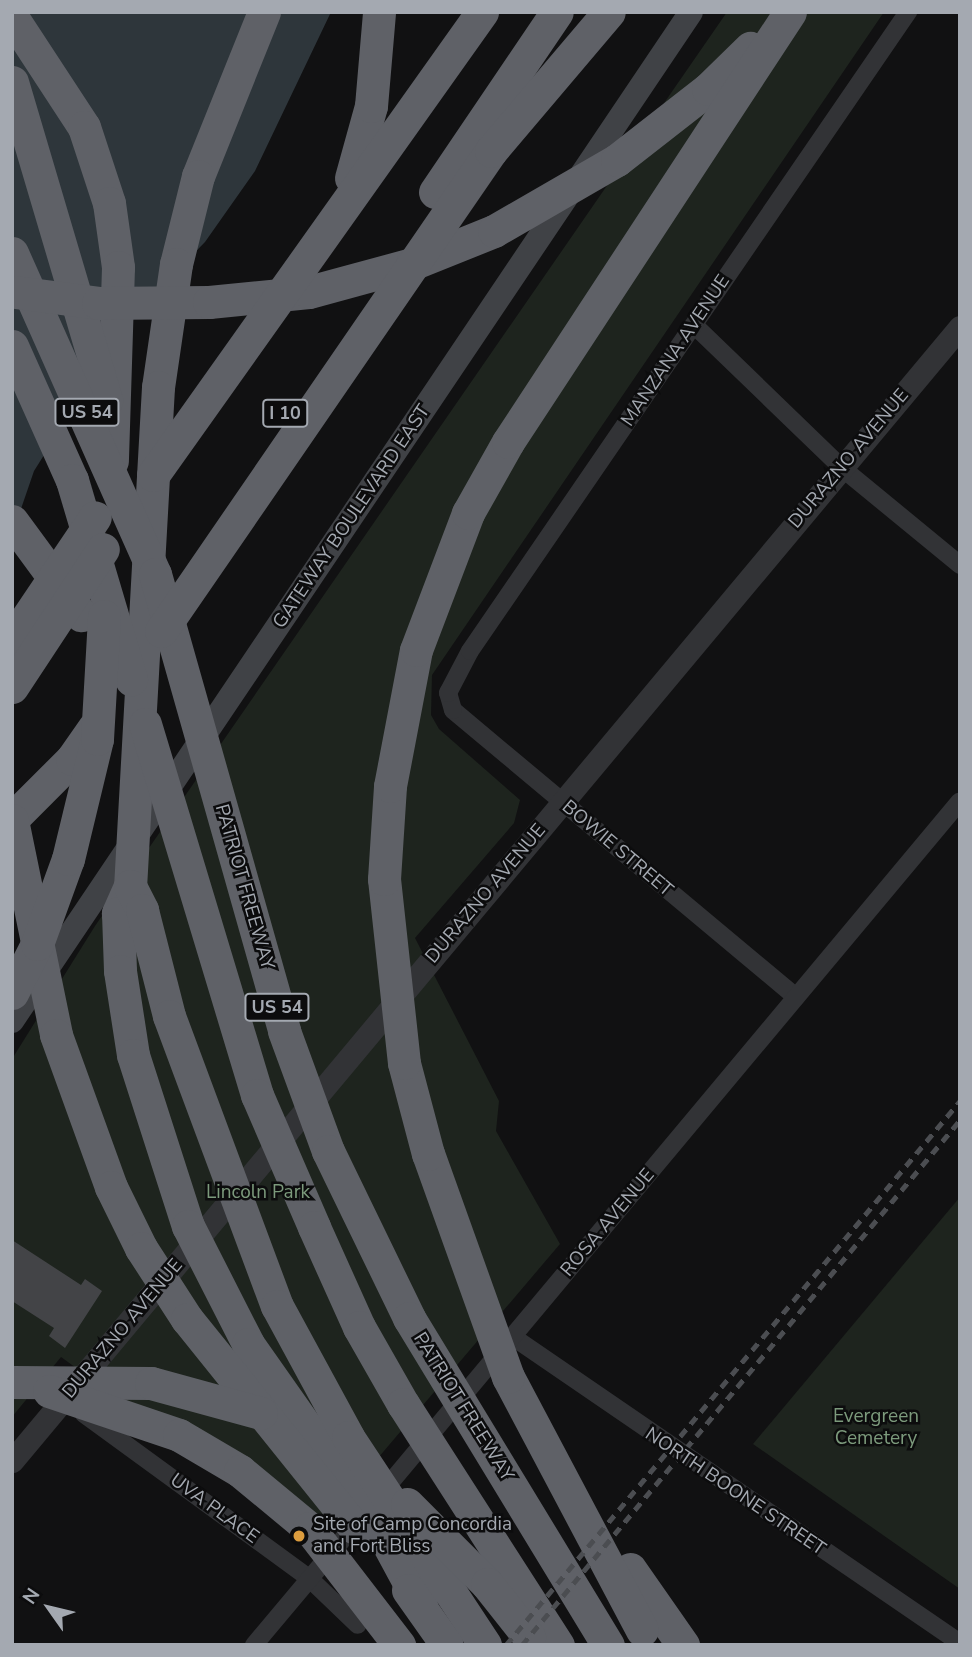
<!DOCTYPE html>
<style>
body{margin:0}
#map{position:relative;width:972px;height:1657px;overflow:hidden;background:#111112;font-family:"Nunito Sans",sans-serif}
div>[style]{position:absolute}
.green>*{inset:0;background:#1e241e}
.water>*{inset:0;background:#2e363b}
.building>*{inset:0;background:#434447}
.minor>*{height:18px;margin:-9px;padding:0 9px;transform-origin:9px;border-radius:9px;background:#323336}
.tertiary>*{height:23px;margin:-11.5px;padding:0 11.5px;transform-origin:11.5px;border-radius:11.5px;background:#323336}
.secondary>*{height:24px;margin:-12px;padding:0 12px;transform-origin:12px;border-radius:12px;background:#404246}
.motorway>*{height:33px;margin:-16.5px;padding:0 16.5px;transform-origin:16.5px;border-radius:16.5px;background:#5f6167}
.rail>*{height:5px;margin-top:-2.5px;transform-origin:0;background:repeating-linear-gradient(90deg,#4b4d51 0 9px,transparent 0 16px)}
.dots>*{width:19px;height:19px;translate:-50% -50%;box-sizing:border-box;border:4px solid #0c0c0d;border-radius:50%}
span{translate:-50% -50%;white-space:nowrap;text-align:center;line-height:1.15;-webkit-text-stroke:5px #0c0c0d;paint-order:stroke}
.shield-label span{padding:2px 5px;background:#0c0c0d;border:2px solid;border-radius:5px;-webkit-text-stroke-width:0}
.shield-label{font-size:18px;color:#a4a9b1;font-weight:700}
.street-label{font-size:19px;color:#a4a9b1}
.park-label{font-size:19px;color:#7c9a7c}
.poi-label{font-size:19px;color:#a4a9b1}
.left{translate:0 -50%;text-align:left}
.frame{position:absolute;inset:0;border:14px solid #a4a9b1;pointer-events:none}
.north{position:absolute;left:14px;top:1573px;width:70px;height:70px;-webkit-text-stroke:5px #0c0c0d;paint-order:stroke;rotate:304deg;font-size:19px;font-weight:700;line-height:28px;text-align:center;color:#a4a9b1}
.north::after{content:'';display:block;margin:auto;width:24px;height:32px;background:#a4a9b1;clip-path:polygon(50% 0,100% 100%,50% 72%,0 100%)}
</style>
<div id="map">
<div class="green">
<div style="clip-path:polygon(727px 12px,884px 12px,432px 675px,431px 715px,439px 729px,520px 800px,514px 823px,415px 938px,499px 1101px,496px 1131px,560px 1244px,310px 1538px,61px 1357px,12px 1417px,12px 1059px,95px 926px)"></div>
<div style="clip-path:polygon(960px 1197px,960px 1589px,753px 1444px)"></div>
</div>
<div class="water">
<div style="clip-path:polygon(12px 12px,331px 12px,255px 171px,205px 242px,128px 321px,34px 471px,12px 535px)"></div>
</div>
<div class="building">
<div style="clip-path:polygon(12px 1240px,81px 1285px,85px 1279px,102px 1291px,65px 1348px,49px 1336px,54px 1328px,12px 1301px)"></div>
</div>
<div class="minor">
<div style="left:694px;top:325px;width:206px;rotate:44deg"></div>
<div style="left:842px;top:468px;width:153px;rotate:39.4deg"></div>
<div style="left:796px;top:997px;width:447px;rotate:-140.1deg"></div>
<div style="left:453px;top:710px;width:18px;rotate:-106deg"></div>
<div style="left:448px;top:693px;width:47px;rotate:-62.4deg"></div>
<div style="left:470px;top:651px;width:775px;rotate:-55.57deg"></div>
<div style="left:513px;top:1337px;width:542px;rotate:34.39deg"></div>
<div style="left:84px;top:1414px;width:280px;rotate:36.1deg"></div>
<div style="left:310px;top:1579px;width:66px;rotate:43.8deg"></div>
<div style="left:380px;top:1495px;width:904px;rotate:-50.11deg"></div>
<div style="left:254px;top:1645px;width:162px;rotate:-50deg"></div>
</div>
<div class="tertiary">
<div style="left:12px;top:1461px;width:1478px;rotate:-50.11deg"></div>
</div>
<div class="secondary">
<div style="left:12px;top:1021px;width:1216px;rotate:-56.06deg"></div>
</div>
<div class="motorway">
<div style="left:264px;top:12px;width:177px;rotate:111.9deg"></div>
<div style="left:198px;top:176px;width:91px;rotate:104deg"></div>
<div style="left:176px;top:264px;width:124px;rotate:98.3deg"></div>
<div style="left:158px;top:387px;width:500px;rotate:93.2deg"></div>
<div style="left:130px;top:886px;width:30px;rotate:114deg"></div>
<div style="left:118px;top:913px;width:58px;rotate:88deg"></div>
<div style="left:120px;top:971px;width:85px;rotate:81.2deg"></div>
<div style="left:133px;top:1055px;width:180px;rotate:72.2deg"></div>
<div style="left:188px;top:1226px;width:132px;rotate:63deg"></div>
<div style="left:248px;top:1344px;width:242px;rotate:54.9deg"></div>
<div style="left:387px;top:1542px;width:72px;rotate:61.6deg"></div>
<div style="left:12px;top:17px;width:131px;rotate:56.8deg"></div>
<div style="left:84px;top:127px;width:80px;rotate:71.8deg"></div>
<div style="left:109px;top:203px;width:65px;rotate:82deg"></div>
<div style="left:118px;top:267px;width:194px;rotate:91.8deg"></div>
<div style="left:12px;top:82px;width:332px;rotate:73.5deg"></div>
<div style="left:351px;top:178px;width:75px;rotate:-74.5deg"></div>
<div style="left:371px;top:106px;width:94px;rotate:-85.1deg"></div>
<div style="left:435px;top:192px;width:217px;rotate:-55.9deg"></div>
<div style="left:12px;top:253px;width:351px;rotate:66deg"></div>
<div style="left:155px;top:574px;width:475px;rotate:74.2deg"></div>
<div style="left:284px;top:1031px;width:128px;rotate:69.9deg"></div>
<div style="left:328px;top:1151px;width:186px;rotate:64.1deg"></div>
<div style="left:409px;top:1318px;width:383px;rotate:58.7deg"></div>
<div style="left:15px;top:292px;width:84px;rotate:7.5deg"></div>
<div style="left:98px;top:303px;width:111px;rotate:-0.5deg"></div>
<div style="left:209px;top:302px;width:100px;rotate:-5.7deg"></div>
<div style="left:309px;top:292px;width:107px;rotate:-15.2deg"></div>
<div style="left:412px;top:264px;width:88px;rotate:-21.9deg"></div>
<div style="left:494px;top:231px;width:142px;rotate:-30deg"></div>
<div style="left:617px;top:160px;width:115px;rotate:-38deg"></div>
<div style="left:708px;top:89px;width:59px;rotate:-44.3deg"></div>
<div style="left:12px;top:346px;width:147px;rotate:65.9deg"></div>
<div style="left:72px;top:480px;width:208px;rotate:73.5deg"></div>
<div style="left:153px;top:475px;width:568px;rotate:-54.6deg"></div>
<div style="left:12px;top:521px;width:117px;rotate:53.7deg"></div>
<div style="left:161px;top:631px;width:582px;rotate:-55.49deg"></div>
<div style="left:491px;top:151px;width:182px;rotate:-49.7deg"></div>
<div style="left:12px;top:640px;width:148px;rotate:-56deg"></div>
<div style="left:12px;top:687px;width:165px;rotate:-56.6deg"></div>
<div style="left:145px;top:724px;width:388px;rotate:73.2deg"></div>
<div style="left:257px;top:1095px;width:144px;rotate:66.6deg"></div>
<div style="left:314px;top:1227px;width:110px;rotate:65.8deg"></div>
<div style="left:359px;top:1327px;width:89px;rotate:60.3deg"></div>
<div style="left:403px;top:1404px;width:287px;rotate:57.3deg"></div>
<div style="left:12px;top:819px;width:85px;rotate:-45deg"></div>
<div style="left:72px;top:759px;width:39px;rotate:-55deg"></div>
<div style="left:12px;top:820px;width:219px;rotate:78.4deg"></div>
<div style="left:56px;top:1035px;width:162px;rotate:70.1deg"></div>
<div style="left:111px;top:1187px;width:68px;rotate:63.8deg"></div>
<div style="left:141px;top:1248px;width:85px;rotate:57.1deg"></div>
<div style="left:187px;top:1319px;width:268px;rotate:51.2deg"></div>
<div style="left:130px;top:886px;width:27px;rotate:63deg"></div>
<div style="left:142px;top:910px;width:109px;rotate:75.7deg"></div>
<div style="left:169px;top:1016px;width:309px;rotate:69.6deg"></div>
<div style="left:277px;top:1306px;width:149px;rotate:61.5deg"></div>
<div style="left:348px;top:1437px;width:249px;rotate:56.6deg"></div>
<div style="left:12px;top:993px;width:55px;rotate:-63deg"></div>
<div style="left:37px;top:944px;width:90px;rotate:-70deg"></div>
<div style="left:68px;top:859px;width:123px;rotate:-76.4deg"></div>
<div style="left:97px;top:739px;width:123px;rotate:-86.7deg"></div>
<div style="left:12px;top:1382px;width:139px;rotate:0.4deg"></div>
<div style="left:151px;top:1383px;width:114px;rotate:15.3deg"></div>
<div style="left:49px;top:1391px;width:137px;rotate:18.7deg"></div>
<div style="left:179px;top:1435px;width:71px;rotate:30.5deg"></div>
<div style="left:240px;top:1471px;width:89px;rotate:39.6deg"></div>
<div style="left:309px;top:1528px;width:148px;rotate:52.4deg"></div>
<div style="left:407px;top:1504px;width:113px;rotate:45deg"></div>
<div style="left:487px;top:1584px;width:68px;rotate:51.6deg"></div>
<div style="left:630px;top:1569px;width:93px;rotate:55.1deg"></div>
<div style="left:408px;top:1590px;width:67px;rotate:54.7deg"></div>
<div style="left:642px;top:1630px;width:286px;rotate:-117.9deg"></div>
<div style="left:508px;top:1377px;width:237px;rotate:-109.7deg"></div>
<div style="left:428px;top:1154px;width:94px;rotate:-104.8deg"></div>
<div style="left:404px;top:1063px;width:185px;rotate:-96.2deg"></div>
<div style="left:384px;top:879px;width:93px;rotate:-86.3deg"></div>
<div style="left:390px;top:786px;width:138px;rotate:-79.2deg"></div>
<div style="left:416px;top:650px;width:147px;rotate:-69.2deg"></div>
<div style="left:468px;top:513px;width:81px;rotate:-60.6deg"></div>
<div style="left:508px;top:442px;width:514px;rotate:-56.74deg"></div>
</div>
<div class="rail">
<div style="left:506px;top:1645px;width:709px;rotate:-50.15deg"></div>
<div style="left:522px;top:1645px;width:684px;rotate:-50.16deg"></div>
</div>
<div class="dots">
<div style="left:299px;top:1536px;background:#dd9d3e"></div>
</div>
<div class="shield-label">
<span style="left:87px;top:412px">US 54</span>
<span style="left:285px;top:413px">I 10</span>
<span style="left:277px;top:1007px">US 54</span>
</div>
<div class="street-label">
<span style="left:676px;top:351px;rotate:-56deg">MANZANA AVENUE</span>
<span style="left:849px;top:459px;rotate:-50deg">DURAZNO AVENUE</span>
<span style="left:352px;top:517px;rotate:-56deg">GATEWAY BOULEVARD EAST</span>
<span style="left:617px;top:849px;rotate:40deg">BOWIE STREET</span>
<span style="left:244px;top:887px;rotate:74deg">PATRIOT FREEWAY</span>
<span style="left:486px;top:894px;rotate:-50deg">DURAZNO AVENUE</span>
<span style="left:608px;top:1223px;rotate:-50deg">ROSA AVENUE</span>
<span style="left:123px;top:1329px;rotate:-50deg">DURAZNO AVENUE</span>
<span style="left:463px;top:1407px;rotate:58deg">PATRIOT FREEWAY</span>
<span style="left:735px;top:1492px;rotate:34deg">NORTH BOONE STREET</span>
<span style="left:214px;top:1509px;rotate:36deg">UVA PLACE</span>
</div>
<div class="park-label">
<span style="left:258px;top:1193px">Lincoln Park</span>
<span style="left:876px;top:1428px">Evergreen<br>Cemetery</span>
</div>
<div class="poi-label">
<span class="left" style="left:313px;top:1536px">Site of Camp Concordia<br>and Fort Bliss</span>
</div>
<div class="frame"></div>
<div class="north">N</div>
</div>
